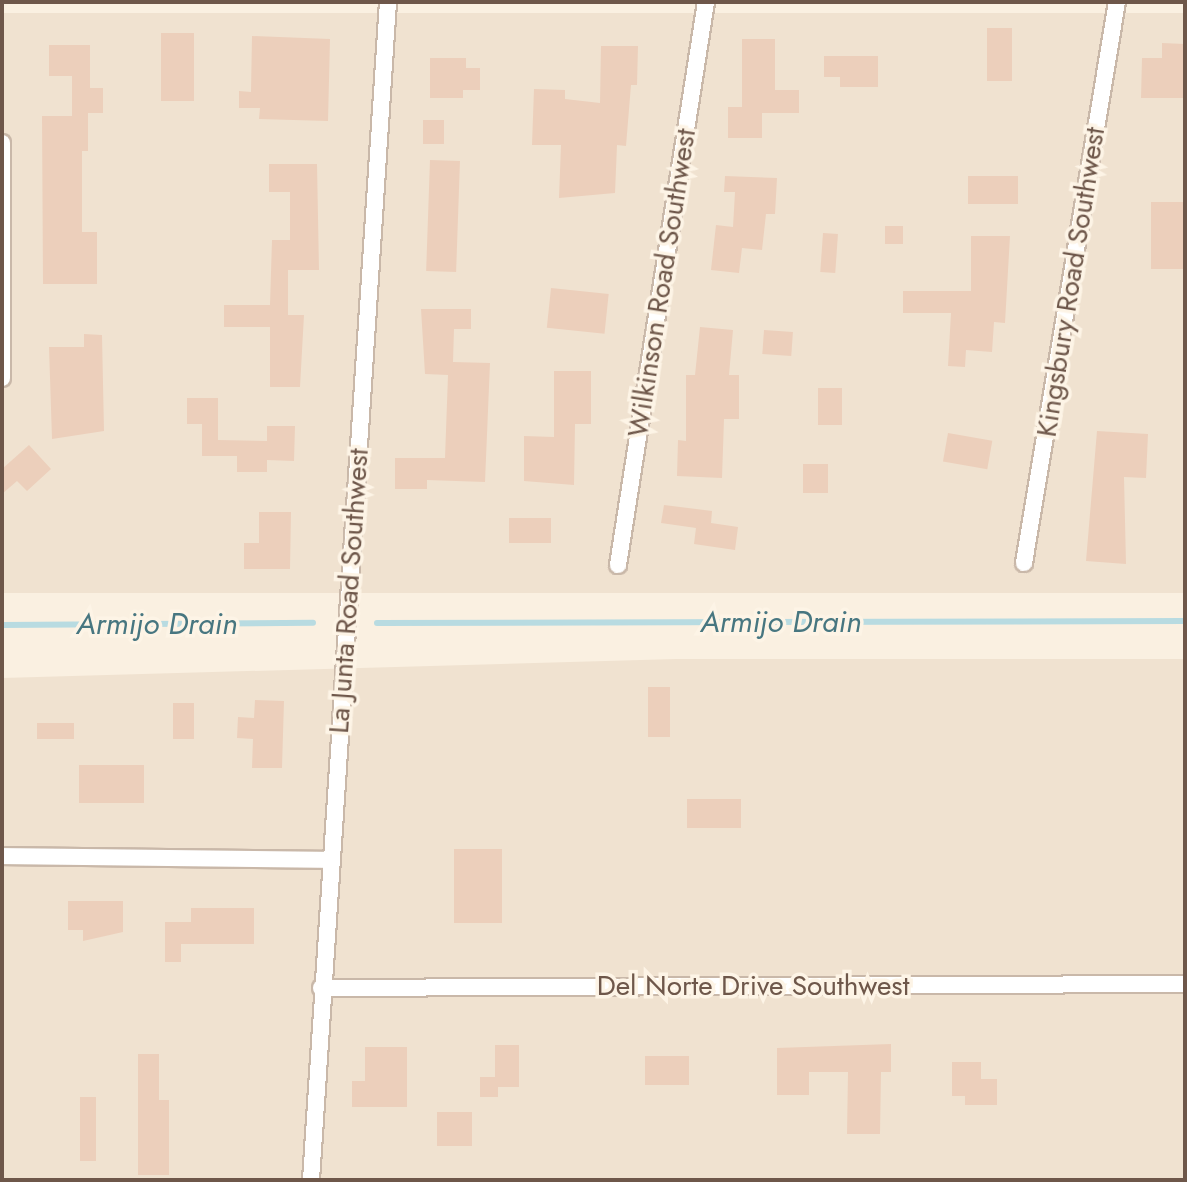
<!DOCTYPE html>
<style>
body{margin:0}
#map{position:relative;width:1187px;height:1182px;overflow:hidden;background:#faf0e1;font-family:Jost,sans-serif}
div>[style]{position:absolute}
.residential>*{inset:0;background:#f0e2d0;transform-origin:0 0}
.stream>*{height:6px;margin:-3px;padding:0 3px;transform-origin:3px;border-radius:3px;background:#b8dbe1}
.building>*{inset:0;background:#eccfbb;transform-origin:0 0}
.roads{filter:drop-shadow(2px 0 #c9b8a9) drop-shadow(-2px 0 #c9b8a9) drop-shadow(0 2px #c9b8a9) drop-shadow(0 -2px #c9b8a9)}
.street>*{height:16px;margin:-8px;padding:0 8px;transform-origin:8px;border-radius:8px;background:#fff}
span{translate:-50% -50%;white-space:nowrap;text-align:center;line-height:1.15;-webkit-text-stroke:7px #fdf4e6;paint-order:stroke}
.street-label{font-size:28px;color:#6e574a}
.water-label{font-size:30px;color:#477680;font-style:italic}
.frame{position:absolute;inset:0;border:4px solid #6e574a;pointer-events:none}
</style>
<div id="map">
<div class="residential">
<div style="left:1185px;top:13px;width:580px;height:1183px;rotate:90deg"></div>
<div style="clip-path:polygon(676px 659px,1185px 659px,1185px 1180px,2px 1180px,2px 678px)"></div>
</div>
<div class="stream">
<div style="left:377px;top:623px;width:808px;rotate:-0.14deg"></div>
<div style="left:2px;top:625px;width:311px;rotate:-0.4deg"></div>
</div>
<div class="building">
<div style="left:987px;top:28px;width:25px;height:53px"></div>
<div style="left:161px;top:33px;width:33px;height:68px"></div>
<div style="clip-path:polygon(252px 36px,330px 39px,328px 121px,259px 119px,260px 108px,239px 108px,239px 91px,251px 92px)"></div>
<div style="clip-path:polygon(742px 39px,775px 39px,775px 90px,799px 90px,799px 113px,762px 113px,762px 138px,728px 138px,728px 107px,742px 107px)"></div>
<div style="clip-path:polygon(1162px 43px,1185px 44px,1185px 98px,1141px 98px,1142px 58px,1162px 58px)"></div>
<div style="clip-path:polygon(49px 45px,90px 45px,90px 88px,103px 88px,103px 113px,88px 113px,88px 151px,82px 151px,82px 232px,97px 232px,97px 284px,43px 284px,42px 116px,72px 116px,72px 76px,49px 76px)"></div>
<div style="clip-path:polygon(601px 46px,638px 46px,637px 85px,631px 85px,626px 146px,617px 145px,615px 193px,559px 198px,561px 145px,532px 145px,534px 89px,565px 90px,565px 99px,600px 103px)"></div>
<div style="clip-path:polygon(824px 56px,878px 56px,878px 87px,840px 87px,840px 77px,824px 77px)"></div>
<div style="clip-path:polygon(430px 58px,466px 58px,466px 68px,480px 68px,480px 90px,463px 90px,463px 98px,430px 98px)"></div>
<div style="left:423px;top:120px;width:21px;height:24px"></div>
<div style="left:430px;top:160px;width:30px;height:111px;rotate:2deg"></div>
<div style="clip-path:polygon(269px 164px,317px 164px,319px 270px,288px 270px,288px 315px,304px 315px,300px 387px,270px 387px,270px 327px,224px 327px,224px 305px,270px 305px,272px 240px,290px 240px,290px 192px,269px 192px)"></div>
<div style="clip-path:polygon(725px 176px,777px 178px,775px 214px,766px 214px,762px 250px,742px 248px,739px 273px,711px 270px,716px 225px,733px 227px,735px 192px,724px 192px)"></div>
<div style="left:968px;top:176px;width:50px;height:28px"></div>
<div style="left:1151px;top:202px;width:34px;height:67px"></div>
<div style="left:885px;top:226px;width:18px;height:18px"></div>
<div style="left:823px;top:233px;width:15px;height:39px;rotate:4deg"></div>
<div style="clip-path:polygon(971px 236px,1010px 236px,1005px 323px,994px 322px,992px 352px,966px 350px,965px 367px,948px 366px,951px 313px,903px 313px,903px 291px,971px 291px)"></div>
<div style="left:551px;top:288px;width:58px;height:40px;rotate:6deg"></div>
<div style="clip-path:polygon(421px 309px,471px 309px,471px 329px,454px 329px,453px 362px,490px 363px,485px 482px,427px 480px,427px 489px,395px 489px,395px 458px,445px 458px,448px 375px,425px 374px)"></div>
<div style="clip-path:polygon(700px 327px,733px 330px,729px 375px,739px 375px,739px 419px,724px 419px,722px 478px,677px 476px,678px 440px,686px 441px,686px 375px,695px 375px)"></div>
<div style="left:764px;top:330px;width:29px;height:24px;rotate:4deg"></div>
<div style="clip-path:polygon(84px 334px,102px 335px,104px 431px,52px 439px,49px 347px,84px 347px)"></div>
<div style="clip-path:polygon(554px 371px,591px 371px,591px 424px,575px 424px,574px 485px,524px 481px,524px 436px,554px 437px)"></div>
<div style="left:818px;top:388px;width:24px;height:37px"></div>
<div style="clip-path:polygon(187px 398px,218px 398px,218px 440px,267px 441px,267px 426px,295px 426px,294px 461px,267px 460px,267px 472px,237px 472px,237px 456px,202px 456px,202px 424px,187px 424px)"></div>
<div style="clip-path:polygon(1097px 431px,1148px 434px,1146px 478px,1124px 477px,1126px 564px,1086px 561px)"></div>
<div style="left:948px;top:433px;width:45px;height:29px;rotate:10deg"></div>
<div style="clip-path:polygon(29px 445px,51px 469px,27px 491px,17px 481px,2px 494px,2px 469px)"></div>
<div style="left:803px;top:464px;width:25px;height:29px"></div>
<div style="clip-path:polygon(664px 505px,712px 511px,711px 523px,738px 527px,735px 550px,694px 544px,696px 528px,661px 523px)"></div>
<div style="clip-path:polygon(259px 512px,291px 512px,290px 569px,244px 569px,244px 543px,259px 543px)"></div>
<div style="left:509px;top:518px;width:42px;height:25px"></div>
<div style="left:648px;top:687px;width:22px;height:50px"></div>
<div style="clip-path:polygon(255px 700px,284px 701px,282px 768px,252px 768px,253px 739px,237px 738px,238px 717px,254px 718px)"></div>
<div style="left:173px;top:703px;width:21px;height:36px"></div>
<div style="left:37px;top:723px;width:37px;height:16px"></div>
<div style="left:79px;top:765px;width:65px;height:38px"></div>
<div style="left:687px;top:799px;width:54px;height:29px"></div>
<div style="left:454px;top:849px;width:48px;height:74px"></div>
<div style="clip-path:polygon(68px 901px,123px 901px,123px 932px,83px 941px,83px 930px,68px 930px)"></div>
<div style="clip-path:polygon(191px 908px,254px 908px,254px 944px,181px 944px,181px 962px,165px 962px,165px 922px,191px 922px)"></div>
<div style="clip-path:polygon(891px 1044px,891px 1072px,881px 1072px,880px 1134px,847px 1134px,848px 1072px,809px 1072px,809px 1095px,777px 1095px,777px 1048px)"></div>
<div style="clip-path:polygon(495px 1045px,519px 1045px,519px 1087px,498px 1087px,498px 1097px,480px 1097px,480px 1077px,495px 1077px)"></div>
<div style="clip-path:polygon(365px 1047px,407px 1047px,407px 1107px,352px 1107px,352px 1081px,365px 1081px)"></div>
<div style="clip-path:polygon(138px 1054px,159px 1054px,159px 1100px,169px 1100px,169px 1175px,138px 1175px)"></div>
<div style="left:645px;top:1056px;width:44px;height:29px"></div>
<div style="clip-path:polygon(952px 1062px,981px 1062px,981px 1079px,997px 1079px,997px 1105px,965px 1105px,965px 1096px,952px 1096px)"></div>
<div style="left:80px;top:1097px;width:16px;height:64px"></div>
<div style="left:437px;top:1112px;width:35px;height:34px"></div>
</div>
<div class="roads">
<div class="street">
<div style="left:2px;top:143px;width:235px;rotate:90deg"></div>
<div style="left:1024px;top:563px;width:569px;rotate:-80.59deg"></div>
<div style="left:618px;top:565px;width:570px;rotate:-81.12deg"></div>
<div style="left:2px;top:856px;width:329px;rotate:0.7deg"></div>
<div style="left:321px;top:988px;width:864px;rotate:-0.27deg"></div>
<div style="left:311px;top:1180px;width:1181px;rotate:-86.26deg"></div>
</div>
</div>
<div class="street-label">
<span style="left:1071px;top:282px;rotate:-81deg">Kingsbury Road Southwest</span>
<span style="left:662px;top:283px;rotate:-81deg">Wilkinson Road Southwest</span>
<span style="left:349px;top:591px;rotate:-86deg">La Junta Road Southwest</span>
<span style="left:753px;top:986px">Del Norte Drive Southwest</span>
</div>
<div class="water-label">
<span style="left:781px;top:622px">Armijo Drain</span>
<span style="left:157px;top:624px">Armijo Drain</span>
</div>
<div class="frame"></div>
</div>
